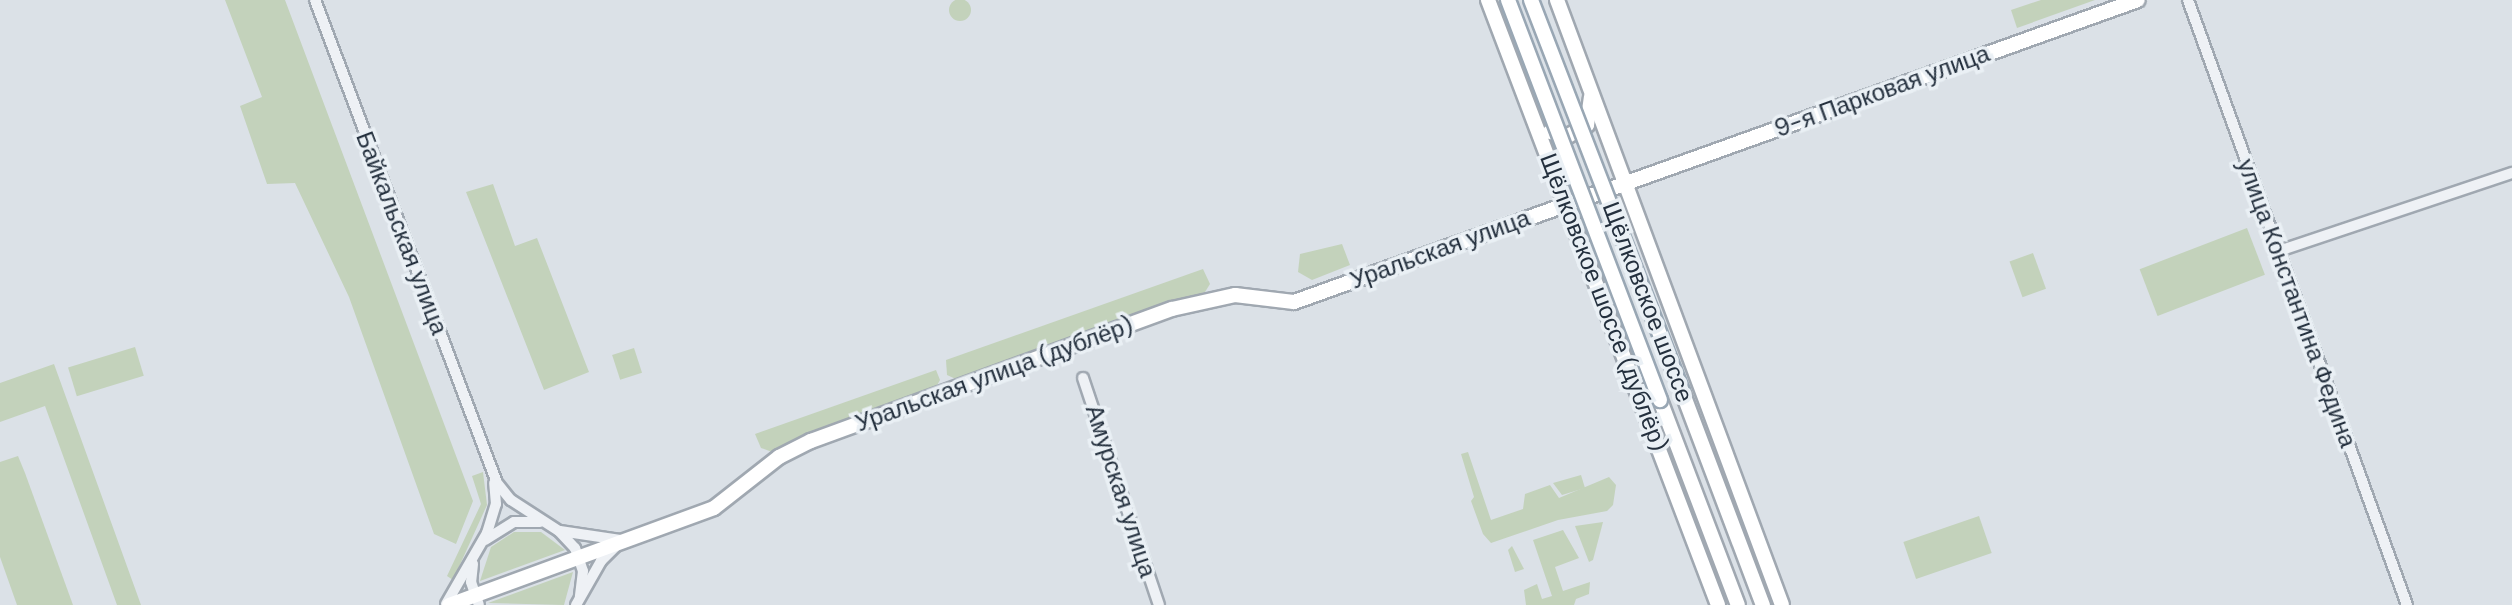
<!DOCTYPE html>
<meta charset="utf-8">
<style>
body{margin:0}
#map{position:relative;width:2512px;height:605px;overflow:hidden;background:#dbe1e7;font-family:"DM Sans",sans-serif}
div>[style]{position:absolute}
.green>*{inset:0;background:#c3d2bb;transform-origin:0 0}
.round{border-radius:50%}
.roads{filter:drop-shadow(2px 0 #a0a8b1) drop-shadow(-2px 0 #a0a8b1) drop-shadow(0 2px #a0a8b1) drop-shadow(0 -2px #a0a8b1)}
.minor>*{height:10px;margin:-5px;padding:0 5px;transform-origin:5px;border-radius:5px;background:#eef1f5}
.major>*{height:14px;margin:-7px;padding:0 7px;transform-origin:7px;border-radius:7px;background:#fff}
.bridges{filter:drop-shadow(2px 0 #99a7b4) drop-shadow(-2px 0 #99a7b4) drop-shadow(0 2px #99a7b4) drop-shadow(0 -2px #99a7b4)}
.major-bridge>*{height:14px;margin:-7px;padding:0 7px;transform-origin:7px;border-radius:7px;background:#fff}
span{translate:-50% -50%;white-space:nowrap;text-align:center;line-height:1.15;-webkit-text-stroke:7px #eaf0f5;paint-order:stroke}
.street-label{font-size:24px;color:#24303e}
</style>
<div id="map">
<div class="green">
<div class="round" style="left:949px;top:-1px;width:22px;height:22px"></div>
<div style="clip-path:polygon(225px 0,285px 0,473px 501px,456px 544px,434px 534px,349px 297px,295px 183px,267px 184px,240px 106px,262px 97px)"></div>
<div style="clip-path:polygon(2041px 0,2095px 0,2017px 28px,2011px 10px)"></div>
<div style="clip-path:polygon(493px 184px,515px 246px,537px 238px,589px 372px,544px 390px,466px 192px)"></div>
<div style="left:2247px;top:228px;width:50px;height:115px;rotate:69deg"></div>
<div style="clip-path:polygon(1342px 244px,1350px 265px,1312px 280px,1298px 272px,1300px 254px)"></div>
<div style="left:2033px;top:253px;width:38px;height:25px;rotate:70deg"></div>
<div style="clip-path:polygon(1203px 269px,1210px 284px,1205px 292px,960px 381px,947px 375px,946px 360px)"></div>
<div style="left:135px;top:347px;width:30px;height:70px;rotate:73deg"></div>
<div style="left:634px;top:348px;width:26px;height:23px;rotate:72deg"></div>
<div style="clip-path:polygon(54px 364px,141px 605px,117px 605px,45px 406px,0 422px,0 383px)"></div>
<div style="clip-path:polygon(936px 370px,940px 380px,935px 389px,775px 453px,761px 448px,755px 434px)"></div>
<div style="clip-path:polygon(1468px 452px,1491px 520px,1523px 509px,1525px 494px,1550px 485px,1559px 498px,1609px 477px,1616px 485px,1613px 505px,1607px 511px,1558px 520px,1491px 543px,1483px 534px,1471px 501px,1474px 497px,1461px 454px)"></div>
<div style="clip-path:polygon(18px 456px,25px 473px,73px 605px,17px 605px,0 557px,0 462px)"></div>
<div style="clip-path:polygon(483px 472px,487px 505px,453px 580px,447px 576px,481px 504px,472px 476px)"></div>
<div style="clip-path:polygon(1581px 475px,1585px 488px,1562px 495px,1553px 483px)"></div>
<div style="left:1979px;top:516px;width:39px;height:80px;rotate:71deg"></div>
<div style="clip-path:polygon(1603px 522px,1593px 560px,1589px 562px,1575px 526px)"></div>
<div style="clip-path:polygon(1563px 530px,1579px 558px,1555px 567px,1563px 591px,1590px 582px,1589px 594px,1576px 599px,1574px 605px,1526px 605px,1524px 590px,1537px 584px,1542px 599px,1552px 596px,1533px 540px)"></div>
<div style="clip-path:polygon(514px 532px,541px 532px,565px 550px,480px 581px,491px 547px)"></div>
<div style="clip-path:polygon(1512px 546px,1524px 569px,1515px 572px,1508px 550px)"></div>
<div style="clip-path:polygon(573px 572px,564px 605px,488px 603px)"></div>
</div>
<div class="roads">
<div class="minor">
<div style="left:315px;top:0;width:516px;rotate:69.35deg"></div>
<div style="left:497px;top:483px;width:22px;rotate:51deg"></div>
<div style="left:511px;top:500px;width:57px;rotate:32.9deg"></div>
<div style="left:559px;top:531px;width:23px;rotate:47deg"></div>
<div style="left:575px;top:548px;width:24px;rotate:71deg"></div>
<div style="left:583px;top:571px;width:26px;rotate:97deg"></div>
<div style="left:2188px;top:0;width:643px;rotate:70.1deg"></div>
<div style="left:2279px;top:251px;width:246px;rotate:-18.5deg"></div>
<div style="left:1083px;top:378px;width:239px;rotate:71.5deg"></div>
<div style="left:560px;top:531px;width:61px;rotate:8.5deg"></div>
<div style="left:485px;top:540px;width:34px;rotate:-32deg"></div>
<div style="left:514px;top:522px;width:26px"></div>
<div style="left:473px;top:564px;width:18px;rotate:96deg"></div>
<div style="left:471px;top:582px;width:24px;rotate:71deg"></div>
<div style="left:446px;top:604px;width:82px;rotate:-60deg"></div>
<div style="left:487px;top:533px;width:30px;rotate:-73deg"></div>
<div style="left:496px;top:504px;width:21px;rotate:-95deg"></div>
<div style="left:576px;top:605px;width:51px;rotate:-60.4deg"></div>
<div style="left:601px;top:561px;width:20px;rotate:-45deg"></div>
</div>
<div class="major">
<div style="left:1488px;top:0;width:647px;rotate:69.18deg"></div>
<div style="left:1557px;top:0;width:645px;rotate:69.6deg"></div>
<div style="left:1550px;top:132px;width:18px;rotate:13deg"></div>
<div style="left:1568px;top:136px;width:22px;rotate:-30deg"></div>
<div style="left:1587px;top:125px;width:28px;rotate:-82deg"></div>
<div style="left:1682px;top:391px;width:229px;rotate:69.3deg"></div>
<div style="left:1660px;top:400px;width:219px;rotate:69.2deg"></div>
<div style="left:449px;top:605px;width:282px;rotate:-20.1deg"></div>
<div style="left:714px;top:508px;width:83px;rotate:-38.1deg"></div>
<div style="left:779px;top:457px;width:36px;rotate:-27deg"></div>
<div style="left:811px;top:441px;width:384px;rotate:-20.1deg"></div>
<div style="left:1172px;top:309px;width:65px;rotate:-12.5deg"></div>
<div style="left:1235px;top:295px;width:59px;rotate:6.8deg"></div>
<div style="left:1294px;top:302px;width:896px;rotate:-19.69deg"></div>
</div>
</div>
<div class="bridges">
<div class="major-bridge">
<div style="left:1508px;top:0;width:428px;rotate:69.2deg"></div>
<div style="left:1531px;top:0;width:419px;rotate:68.9deg"></div>
</div>
</div>
<div class="street-label">
<span style="left:1882px;top:91px;rotate:-20deg">9-я Парковая улица</span>
<span style="left:402px;top:233px;rotate:69deg">Байкальская улица</span>
<span style="left:1440px;top:249px;rotate:-20deg">Уральская улица</span>
<span style="left:1604px;top:302px;rotate:69deg">Щёлковское шоссе (дублёр)</span>
<span style="left:1648px;top:302px;rotate:69deg">Щёлковское шоссе</span>
<span style="left:2297px;top:303px;rotate:70deg">улица Константина Федина</span>
<span style="left:994px;top:374px;rotate:-20deg">Уральская улица (дублёр)</span>
<span style="left:1121px;top:491px;rotate:72deg">Амурская улица</span>
</div>
</div>
